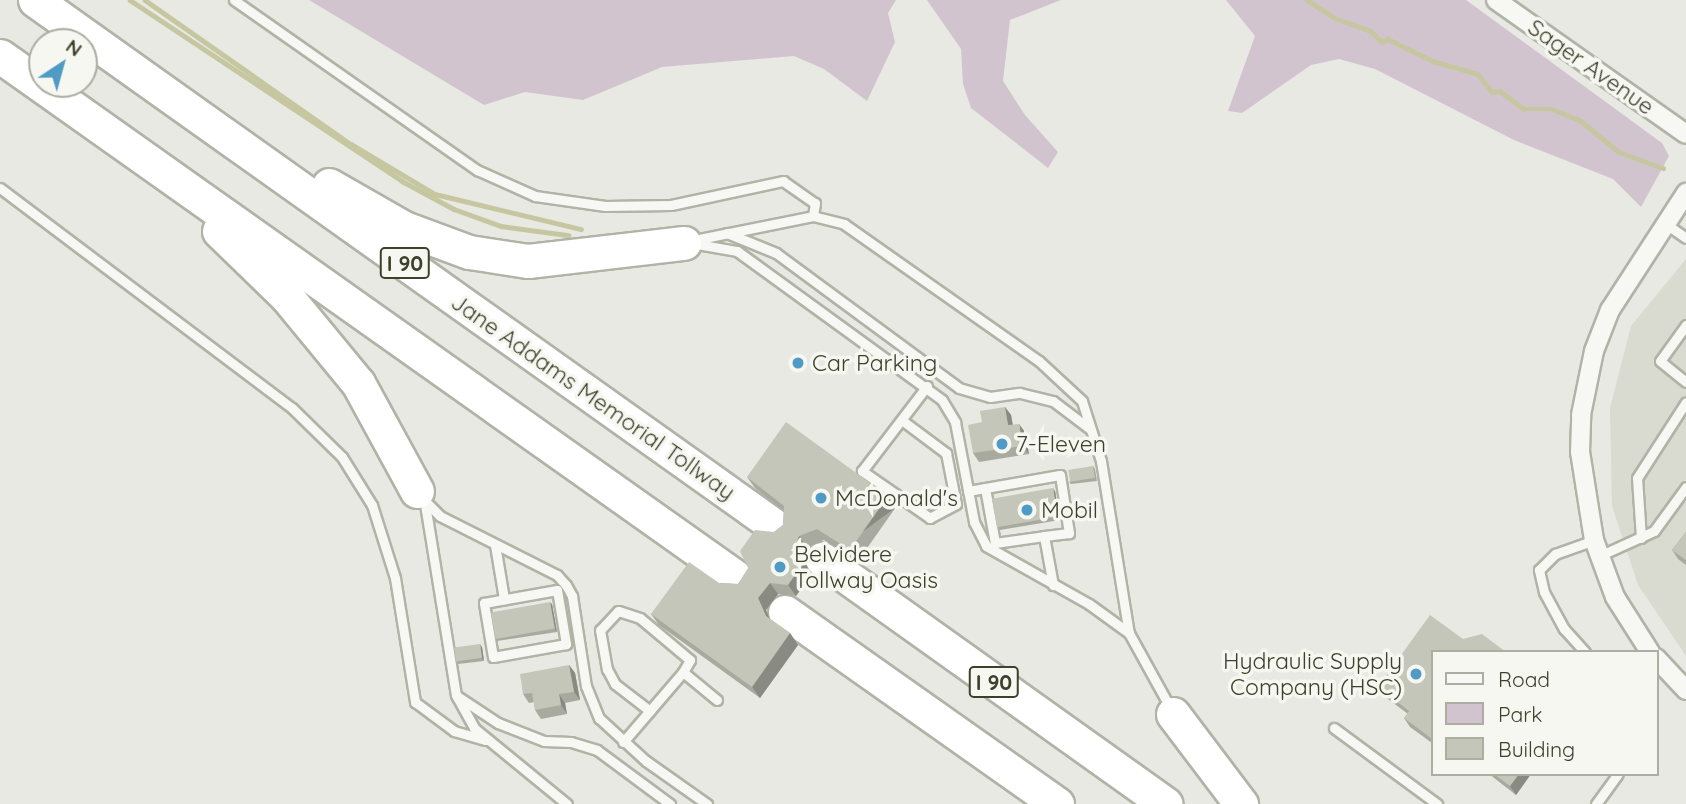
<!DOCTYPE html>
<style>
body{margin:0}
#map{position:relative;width:1686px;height:804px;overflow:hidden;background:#e8e9e2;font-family:Quicksand,sans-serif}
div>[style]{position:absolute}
.built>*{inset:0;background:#d9dbd0}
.green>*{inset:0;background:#d2c4cf}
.stream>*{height:4.5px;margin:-2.25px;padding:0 2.25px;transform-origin:2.25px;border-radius:2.25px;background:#c6c7a0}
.roads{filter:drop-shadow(2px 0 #b1b3a7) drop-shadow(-2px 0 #b1b3a7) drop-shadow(0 2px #b1b3a7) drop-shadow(0 -2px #b1b3a7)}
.lane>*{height:9px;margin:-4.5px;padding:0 4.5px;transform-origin:4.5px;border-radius:4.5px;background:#f7f8f4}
.street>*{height:18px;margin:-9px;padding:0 9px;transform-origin:9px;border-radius:9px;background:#f7f8f4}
.highway>*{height:33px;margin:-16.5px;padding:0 16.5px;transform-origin:16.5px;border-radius:16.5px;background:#fff}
.wall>*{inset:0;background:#a9aa9f}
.shaded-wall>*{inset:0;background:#898b82;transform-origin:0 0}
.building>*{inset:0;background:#c4c6b9;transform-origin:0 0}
.dots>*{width:19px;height:19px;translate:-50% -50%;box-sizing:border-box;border:4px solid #f6f7f1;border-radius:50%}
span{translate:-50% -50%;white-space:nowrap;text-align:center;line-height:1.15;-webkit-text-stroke:7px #f6f7f1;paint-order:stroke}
.shield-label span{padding:2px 5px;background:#f6f7f1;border:2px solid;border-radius:5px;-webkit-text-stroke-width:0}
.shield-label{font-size:21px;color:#3d402b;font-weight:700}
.street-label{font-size:23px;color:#3d402b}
.poi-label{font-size:23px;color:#3d402b}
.left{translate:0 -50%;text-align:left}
.right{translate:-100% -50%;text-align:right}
.legend{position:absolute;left:1431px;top:650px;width:228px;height:126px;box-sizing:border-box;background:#f6f7f1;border:2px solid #acaea2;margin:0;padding:9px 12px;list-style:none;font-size:21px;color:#3d402b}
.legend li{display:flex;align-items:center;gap:14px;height:35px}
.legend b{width:35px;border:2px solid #acaea2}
.north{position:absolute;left:28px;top:28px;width:70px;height:70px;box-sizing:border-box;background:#f6f7f1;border:2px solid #acaea2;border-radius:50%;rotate:36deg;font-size:19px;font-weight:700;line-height:28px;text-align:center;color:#3d402b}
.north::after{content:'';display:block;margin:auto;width:24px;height:32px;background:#509bc5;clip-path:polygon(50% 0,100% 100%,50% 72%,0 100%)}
</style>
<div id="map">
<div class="built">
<div style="clip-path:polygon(1686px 259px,1686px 656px,1638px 585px,1612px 506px,1610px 408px,1631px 326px)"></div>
</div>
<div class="green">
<div style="clip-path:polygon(309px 0,896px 0,888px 13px,895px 42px,867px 101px,824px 69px,794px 56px,662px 67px,583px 100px,525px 92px,484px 105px)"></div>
<div style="clip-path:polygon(927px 0,1061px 0,1010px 20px,1003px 81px,1025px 115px,1058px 152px,1048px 168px,971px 108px,963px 84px,961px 49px)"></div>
<div style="clip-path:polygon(1226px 0,1466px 0,1662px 143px,1669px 156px,1641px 207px,1613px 179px,1514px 140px,1375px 69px,1339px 59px,1311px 65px,1242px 113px,1228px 111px,1255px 36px)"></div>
</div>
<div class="stream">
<div style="left:130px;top:0;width:327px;rotate:33.6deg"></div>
<div style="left:402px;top:181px;width:59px;rotate:28.3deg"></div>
<div style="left:454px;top:209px;width:50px;rotate:19.9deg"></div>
<div style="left:501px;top:226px;width:68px;rotate:7.7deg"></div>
<div style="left:145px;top:0;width:251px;rotate:35deg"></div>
<div style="left:351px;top:144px;width:98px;rotate:30.8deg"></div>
<div style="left:435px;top:194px;width:150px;rotate:13.5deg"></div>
<div style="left:1307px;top:0;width:33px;rotate:33deg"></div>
<div style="left:1335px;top:18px;width:38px;rotate:20deg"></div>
<div style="left:1371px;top:31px;width:16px;rotate:45deg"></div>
<div style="left:1382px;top:42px;width:7px;rotate:-27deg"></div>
<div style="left:1388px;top:39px;width:50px;rotate:26.1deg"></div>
<div style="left:1433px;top:61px;width:47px;rotate:16.1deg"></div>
<div style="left:1478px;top:74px;width:23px;rotate:52deg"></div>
<div style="left:1492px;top:92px;width:8px;rotate:-7deg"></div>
<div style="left:1500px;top:91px;width:30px;rotate:37deg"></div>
<div style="left:1524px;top:109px;width:28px"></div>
<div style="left:1552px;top:109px;width:31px;rotate:22deg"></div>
<div style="left:1581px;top:121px;width:49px;rotate:39.2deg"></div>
<div style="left:1619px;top:152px;width:47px;rotate:20deg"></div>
</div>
<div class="roads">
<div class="lane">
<div style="left:234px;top:0;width:297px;rotate:35deg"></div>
<div style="left:477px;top:170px;width:64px;rotate:24.1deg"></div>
<div style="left:535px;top:196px;width:71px;rotate:8.1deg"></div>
<div style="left:605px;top:206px;width:66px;rotate:-0.9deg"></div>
<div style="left:671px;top:205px;width:115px;rotate:-12.1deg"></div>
<div style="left:783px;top:181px;width:39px;rotate:35deg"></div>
<div style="left:815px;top:203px;width:13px;rotate:99deg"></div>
<div style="left:0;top:188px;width:366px;rotate:37deg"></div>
<div style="left:292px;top:408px;width:70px;rotate:44.4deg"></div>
<div style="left:342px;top:457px;width:57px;rotate:58deg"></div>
<div style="left:372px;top:505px;width:77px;rotate:72.5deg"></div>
<div style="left:395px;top:578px;width:126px;rotate:80.8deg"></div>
<div style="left:415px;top:702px;width:49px;rotate:36.6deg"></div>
<div style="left:454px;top:731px;width:33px;rotate:16deg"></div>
<div style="left:1666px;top:224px;width:24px;rotate:35deg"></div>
<div style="left:727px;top:233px;width:53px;rotate:22.2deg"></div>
<div style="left:776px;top:253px;width:227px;rotate:36.4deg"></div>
<div style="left:959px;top:388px;width:32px;rotate:16deg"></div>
<div style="left:990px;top:397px;width:30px;rotate:-8deg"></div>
<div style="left:1020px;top:393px;width:34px;rotate:14deg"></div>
<div style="left:1053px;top:401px;width:46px;rotate:37.1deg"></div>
<div style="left:699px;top:239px;width:116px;rotate:-11.4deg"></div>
<div style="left:813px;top:216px;width:32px;rotate:14deg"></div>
<div style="left:844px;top:224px;width:238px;rotate:35.1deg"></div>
<div style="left:1039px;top:361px;width:59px;rotate:42.9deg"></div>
<div style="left:1082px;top:401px;width:63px;rotate:72.4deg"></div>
<div style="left:1101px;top:461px;width:174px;rotate:80.8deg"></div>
<div style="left:691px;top:243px;width:47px;rotate:9.9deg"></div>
<div style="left:737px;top:251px;width:253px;rotate:36deg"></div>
<div style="left:942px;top:400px;width:26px;rotate:59deg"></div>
<div style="left:955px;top:422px;width:102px;rotate:79.2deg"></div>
<div style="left:974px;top:522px;width:27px;rotate:63deg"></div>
<div style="left:986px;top:546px;width:118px;rotate:29.4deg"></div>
<div style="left:1089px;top:604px;width:49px;rotate:35.9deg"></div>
<div style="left:1129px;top:633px;width:87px;rotate:61.1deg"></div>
<div style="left:1686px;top:325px;width:44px;rotate:125.8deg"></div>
<div style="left:1660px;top:361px;width:33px;rotate:39deg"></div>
<div style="left:903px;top:421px;width:54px;rotate:36.7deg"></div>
<div style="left:946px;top:453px;width:52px;rotate:78.9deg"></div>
<div style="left:956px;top:504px;width:30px;rotate:152deg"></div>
<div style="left:930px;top:518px;width:83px;rotate:-145.3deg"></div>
<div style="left:862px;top:471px;width:107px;rotate:-52.6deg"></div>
<div style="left:985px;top:488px;width:56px;rotate:79.7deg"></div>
<div style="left:995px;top:543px;width:49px;rotate:-8.1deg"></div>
<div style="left:1044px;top:536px;width:50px;rotate:79.6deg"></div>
<div style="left:968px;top:491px;width:93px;rotate:-9.9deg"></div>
<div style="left:1060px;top:475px;width:59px;rotate:81.2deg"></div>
<div style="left:1069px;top:533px;width:25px;rotate:173deg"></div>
<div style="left:420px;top:496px;width:28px;rotate:45deg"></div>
<div style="left:440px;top:516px;width:131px;rotate:26.8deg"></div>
<div style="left:557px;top:575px;width:13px;rotate:48deg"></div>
<div style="left:566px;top:585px;width:13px;rotate:61deg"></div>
<div style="left:572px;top:596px;width:91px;rotate:81.2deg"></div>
<div style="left:586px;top:686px;width:35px;rotate:68deg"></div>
<div style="left:599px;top:718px;width:64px;rotate:42.5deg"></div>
<div style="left:646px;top:761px;width:75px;rotate:35.2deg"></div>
<div style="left:425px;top:504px;width:193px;rotate:80.8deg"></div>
<div style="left:456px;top:695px;width:38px;rotate:61deg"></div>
<div style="left:474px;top:728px;width:120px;rotate:39.3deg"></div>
<div style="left:1641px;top:538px;width:60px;rotate:-93.8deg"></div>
<div style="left:1637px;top:478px;width:90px;rotate:-57.2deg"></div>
<div style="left:495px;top:545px;width:55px;rotate:80.5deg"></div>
<div style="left:1599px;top:556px;width:60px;rotate:-24.4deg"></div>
<div style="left:1654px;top:531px;width:54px;rotate:-54deg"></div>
<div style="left:557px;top:590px;width:55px;rotate:80.5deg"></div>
<div style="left:566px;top:644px;width:74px;rotate:169.9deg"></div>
<div style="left:493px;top:657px;width:55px;rotate:-99.5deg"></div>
<div style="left:484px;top:603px;width:74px;rotate:-10.1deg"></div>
<div style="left:1585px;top:652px;width:31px;rotate:-132deg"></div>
<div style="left:1564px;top:629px;width:42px;rotate:-118.4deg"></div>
<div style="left:1544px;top:592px;width:23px;rotate:-103deg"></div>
<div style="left:1539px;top:570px;width:23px;rotate:-45deg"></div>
<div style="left:1555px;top:554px;width:41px;rotate:-19.7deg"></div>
<div style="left:683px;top:672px;width:44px;rotate:39.5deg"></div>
<div style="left:457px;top:696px;width:49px;rotate:33.4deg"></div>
<div style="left:498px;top:723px;width:49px;rotate:21.4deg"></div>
<div style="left:544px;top:741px;width:27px;rotate:2deg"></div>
<div style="left:571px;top:742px;width:27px;rotate:17deg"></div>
<div style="left:597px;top:750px;width:91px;rotate:36.5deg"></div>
<div style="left:1334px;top:728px;width:128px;rotate:36.4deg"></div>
<div style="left:623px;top:742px;width:92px;rotate:-49.4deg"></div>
<div style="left:683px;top:672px;width:14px;rotate:-60deg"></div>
<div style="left:690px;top:660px;width:65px;rotate:-140deg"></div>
<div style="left:640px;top:618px;width:23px;rotate:-162deg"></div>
<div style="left:618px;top:611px;width:26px;rotate:133deg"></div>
<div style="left:600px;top:630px;width:40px;rotate:80deg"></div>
<div style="left:607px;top:669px;width:17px;rotate:62deg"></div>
<div style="left:615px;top:684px;width:44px;rotate:37.6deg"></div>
<div style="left:1596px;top:804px;width:37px;rotate:-54deg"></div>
</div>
<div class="street">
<div style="left:1496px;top:0;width:232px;rotate:35.2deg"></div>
<div style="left:1650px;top:652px;width:65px;rotate:-122.5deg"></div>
<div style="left:1615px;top:597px;width:61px;rotate:-110.2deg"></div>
<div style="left:1594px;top:540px;width:89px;rotate:-99deg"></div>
<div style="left:1580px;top:452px;width:37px;rotate:-88deg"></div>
<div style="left:1581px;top:415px;width:65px;rotate:-78.5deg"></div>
<div style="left:1594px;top:351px;width:44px;rotate:-68.7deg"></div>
<div style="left:1610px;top:310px;width:140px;rotate:-57deg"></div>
<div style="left:1656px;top:658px;width:44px;rotate:46.8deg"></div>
</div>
<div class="highway">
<div style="left:35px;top:0;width:908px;rotate:35.41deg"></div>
<div style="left:0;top:56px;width:903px;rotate:35.31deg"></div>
<div style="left:329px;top:185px;width:86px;rotate:29.8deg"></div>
<div style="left:404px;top:228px;width:69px;rotate:20.3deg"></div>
<div style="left:469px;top:252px;width:60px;rotate:8.7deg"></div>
<div style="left:528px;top:261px;width:157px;rotate:-6.6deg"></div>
<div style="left:219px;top:231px;width:95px;rotate:44.1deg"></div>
<div style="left:287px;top:297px;width:112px;rotate:50.5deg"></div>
<div style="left:358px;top:383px;width:123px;rotate:61.4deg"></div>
<div style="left:822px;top:559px;width:422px;rotate:35.5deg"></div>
<div style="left:785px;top:612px;width:333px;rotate:35.2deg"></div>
<div style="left:1173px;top:714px;width:113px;rotate:52.9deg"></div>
</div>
</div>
<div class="wall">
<div style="clip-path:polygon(1005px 407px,1011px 415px,1013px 425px,1025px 432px,1029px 454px,979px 462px,973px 453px,982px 422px)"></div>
<div style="clip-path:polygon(1093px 466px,1095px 469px,1097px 481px,1071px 484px,1069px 482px)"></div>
<div style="clip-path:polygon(747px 477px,896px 507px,858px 561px,824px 540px,807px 547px,803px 558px,811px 575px,796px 596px,778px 594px,766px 610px,770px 619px,790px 633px,798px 645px,760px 698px,659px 625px,651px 614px,719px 583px,738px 584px,774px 532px,783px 525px,784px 511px,755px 488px)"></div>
<div style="clip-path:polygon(1055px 491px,1060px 520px,1000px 530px,998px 527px)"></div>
<div style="clip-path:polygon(1686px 532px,1686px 565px,1678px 559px,1672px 550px)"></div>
<div style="clip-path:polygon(552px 604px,557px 632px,497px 641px,495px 638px)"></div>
<div style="clip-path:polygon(482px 647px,484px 661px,458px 664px,456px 661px)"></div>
<div style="clip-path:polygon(1432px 652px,1432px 743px,1410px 727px,1404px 718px,1408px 714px,1384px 696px,1378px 687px)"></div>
<div style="clip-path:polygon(569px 665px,575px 673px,580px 700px,565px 703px,567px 714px,541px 719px,535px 710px,534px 702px,529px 703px,523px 694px)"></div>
<div style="clip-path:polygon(1489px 774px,1531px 774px,1516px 795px)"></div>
</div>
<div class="shaded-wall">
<div style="clip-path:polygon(1005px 407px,1011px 415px,1014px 434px,1008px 425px)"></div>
<div style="clip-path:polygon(1019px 424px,1025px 432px,1029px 454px,1023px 446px)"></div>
<div style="clip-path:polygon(1053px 488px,1055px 491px,1060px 520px,1058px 517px)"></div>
<div style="left:888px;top:496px;width:14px;height:66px;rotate:54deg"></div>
<div style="clip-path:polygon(799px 536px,807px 547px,803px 558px,811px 575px,796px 596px,788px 585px,795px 547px)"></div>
<div style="clip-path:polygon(770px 583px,778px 594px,766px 610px,773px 627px,766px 616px,758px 598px)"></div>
<div style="clip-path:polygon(550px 602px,552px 604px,557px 632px,555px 629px)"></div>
<div style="clip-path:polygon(790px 633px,798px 645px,760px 698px,752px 687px)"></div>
<div style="clip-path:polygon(480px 644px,482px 647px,484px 661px,482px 658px)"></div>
<div style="clip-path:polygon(569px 665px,575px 673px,580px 700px,574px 692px)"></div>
<div style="clip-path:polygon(559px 694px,565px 703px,567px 714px,561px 705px)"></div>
<div style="clip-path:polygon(1519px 774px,1531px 774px,1516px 795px,1510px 786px)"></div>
</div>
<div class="building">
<div style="clip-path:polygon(1005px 407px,1008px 425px,1019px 424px,1023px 446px,973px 453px,968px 425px,982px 422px,980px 411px)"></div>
<div style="clip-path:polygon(786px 422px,888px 496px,850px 550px,817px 529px,799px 536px,795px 547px,803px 564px,788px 585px,770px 583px,758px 598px,766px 616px,790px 633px,752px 687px,651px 614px,689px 562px,719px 583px,738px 584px,748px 568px,740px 551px,755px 530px,774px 532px,783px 525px,784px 506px,747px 477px)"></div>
<div style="left:1093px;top:466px;width:12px;height:25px;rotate:81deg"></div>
<div style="left:1053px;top:488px;width:29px;height:62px;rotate:80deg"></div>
<div style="clip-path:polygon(1686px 532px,1686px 560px,1672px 550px)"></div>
<div style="left:550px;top:602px;width:27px;height:60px;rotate:80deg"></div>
<div style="clip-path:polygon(1430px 615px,1463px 639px,1482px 634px,1506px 652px,1432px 652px,1432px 739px,1404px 718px,1409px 711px,1378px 687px)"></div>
<div style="left:480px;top:644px;width:14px;height:26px;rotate:82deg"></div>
<div style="clip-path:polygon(569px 665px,574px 692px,559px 694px,561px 705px,535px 710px,532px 693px,523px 694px,520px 674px)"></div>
<div style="clip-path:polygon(1494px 774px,1519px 774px,1510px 786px)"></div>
</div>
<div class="dots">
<div style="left:798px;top:363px;background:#509bc5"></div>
<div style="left:1002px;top:444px;background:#509bc5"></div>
<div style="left:821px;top:498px;background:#509bc5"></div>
<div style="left:1027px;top:510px;background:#509bc5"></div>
<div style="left:780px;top:567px;background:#509bc5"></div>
<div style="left:1416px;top:674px;background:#509bc5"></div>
</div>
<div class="shield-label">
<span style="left:405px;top:263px">I 90</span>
<span style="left:994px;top:682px">I 90</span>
</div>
<div class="street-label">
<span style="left:1591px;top:67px;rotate:35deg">Sager Avenue</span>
<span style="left:593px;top:397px;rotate:35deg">Jane Addams Memorial Tollway</span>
</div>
<div class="poi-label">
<span class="left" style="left:812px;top:363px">Car Parking</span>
<span class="left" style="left:1016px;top:444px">7-Eleven</span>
<span class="left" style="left:835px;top:498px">McDonald's</span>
<span class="left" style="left:1041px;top:510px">Mobil</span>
<span class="left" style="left:794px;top:567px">Belvidere<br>Tollway Oasis</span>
<span class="right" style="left:1402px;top:674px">Hydraulic Supply<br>Company (HSC)</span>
</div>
<ul class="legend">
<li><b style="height:9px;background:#f7f8f4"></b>Road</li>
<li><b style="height:19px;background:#d2c4cf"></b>Park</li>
<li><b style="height:19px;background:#c4c6b9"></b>Building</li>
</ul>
<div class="north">N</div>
</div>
